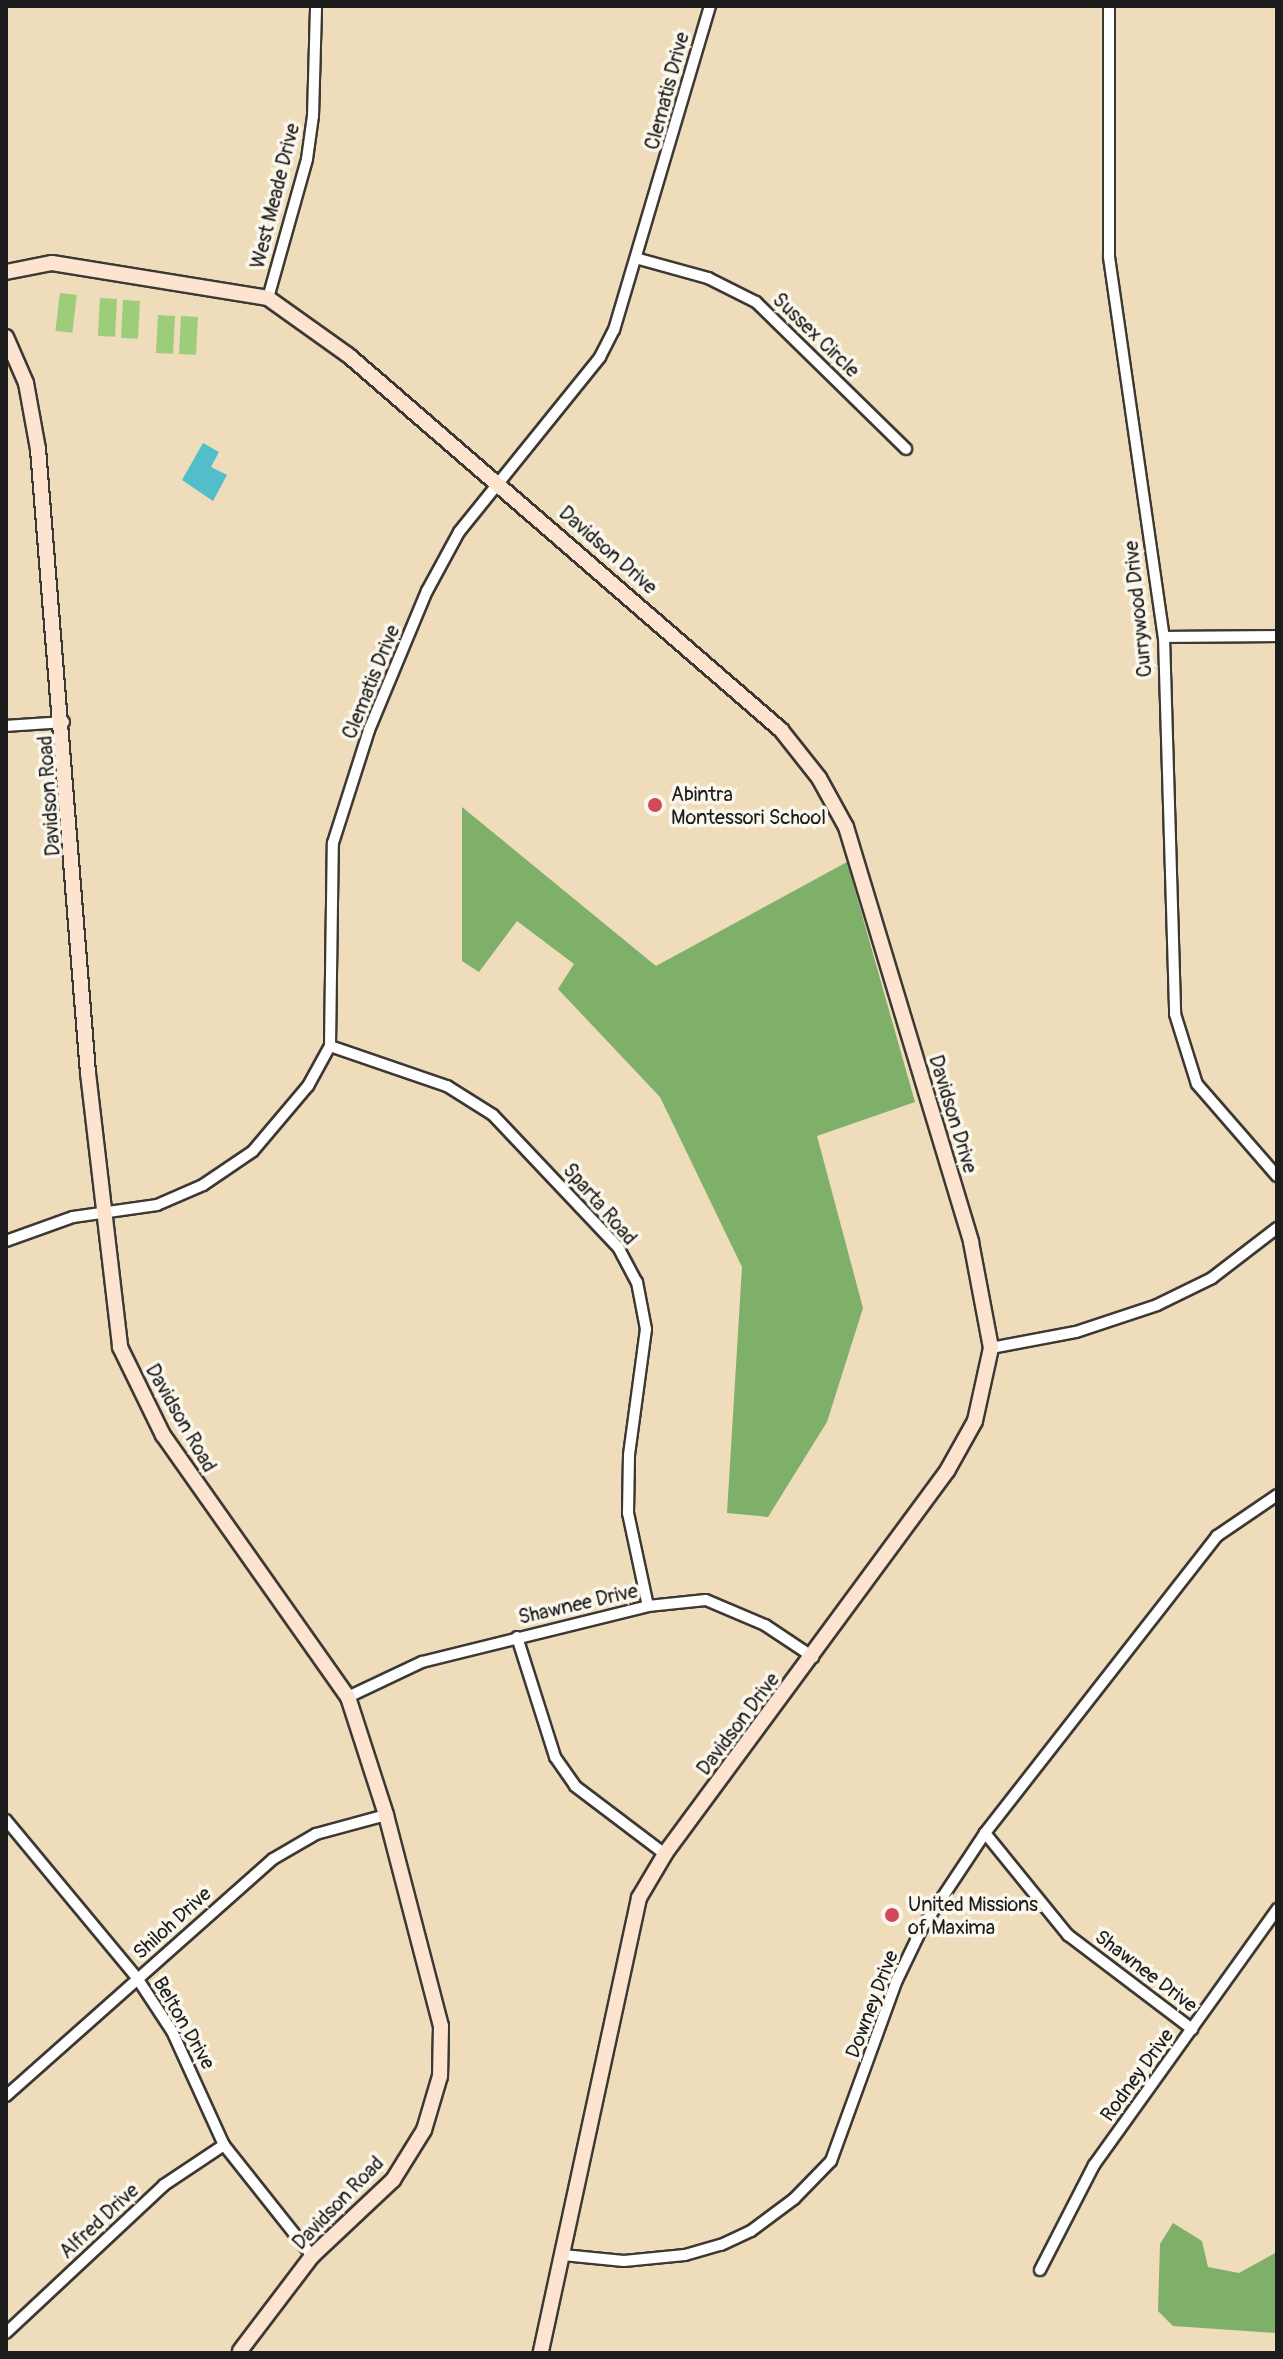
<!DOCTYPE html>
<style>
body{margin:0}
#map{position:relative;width:1283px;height:2359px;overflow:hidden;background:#efdcba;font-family:Pangolin,sans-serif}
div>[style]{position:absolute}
.green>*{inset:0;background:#9dcc7a;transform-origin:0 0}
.forest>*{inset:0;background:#7eb06a}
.water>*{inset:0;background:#51bec9}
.roads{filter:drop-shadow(2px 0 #3c3934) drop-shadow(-2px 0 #3c3934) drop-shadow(0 2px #3c3934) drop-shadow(0 -2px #3c3934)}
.street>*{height:10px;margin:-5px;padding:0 5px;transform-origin:5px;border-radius:5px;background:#fff}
.secondary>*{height:14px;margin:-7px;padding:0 7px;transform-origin:7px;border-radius:7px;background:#fde4d0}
.dots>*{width:22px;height:22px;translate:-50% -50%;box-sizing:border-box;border:4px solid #fbf7ec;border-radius:50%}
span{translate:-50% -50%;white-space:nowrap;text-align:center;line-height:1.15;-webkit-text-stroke:7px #fbf7ec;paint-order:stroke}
.street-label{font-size:20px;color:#1c1c1c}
.poi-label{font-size:20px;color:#1c1c1c}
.left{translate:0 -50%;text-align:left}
.frame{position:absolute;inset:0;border:8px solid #1c1c1c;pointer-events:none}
</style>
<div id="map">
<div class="green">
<div style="left:60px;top:293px;width:17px;height:38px;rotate:7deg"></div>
<div style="left:100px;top:298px;width:17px;height:38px;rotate:3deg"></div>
<div style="left:123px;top:300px;width:17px;height:38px;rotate:3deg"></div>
<div style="left:158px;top:315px;width:17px;height:38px;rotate:3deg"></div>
<div style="left:181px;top:316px;width:17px;height:38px;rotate:3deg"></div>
</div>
<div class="forest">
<div style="clip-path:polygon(462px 807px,656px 966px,847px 862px,915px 1102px,817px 1136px,863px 1308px,827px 1422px,768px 1517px,727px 1513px,742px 1267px,660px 1097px,558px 989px,574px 964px,517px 921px,479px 972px,462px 961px)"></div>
<div style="clip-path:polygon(1173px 2223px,1202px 2241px,1208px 2267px,1239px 2273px,1277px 2252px,1277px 2333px,1173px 2326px,1158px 2311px,1160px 2244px)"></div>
</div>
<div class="water">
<div style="clip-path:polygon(203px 443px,219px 452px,211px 467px,227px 475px,213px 501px,182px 480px)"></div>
</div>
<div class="roads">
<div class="street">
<div style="left:1109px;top:6px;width:251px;rotate:90deg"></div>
<div style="left:1109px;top:257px;width:384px;rotate:81.8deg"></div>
<div style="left:1164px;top:637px;width:377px;rotate:88.3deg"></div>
<div style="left:1175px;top:1014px;width:73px;rotate:72.6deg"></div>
<div style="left:1197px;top:1084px;width:122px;rotate:49deg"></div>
<div style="left:639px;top:259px;width:72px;rotate:15.4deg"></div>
<div style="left:708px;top:278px;width:54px;rotate:26.6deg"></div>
<div style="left:756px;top:302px;width:210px;rotate:44.4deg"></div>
<div style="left:268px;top:298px;width:144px;rotate:-74.3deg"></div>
<div style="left:307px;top:159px;width:43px;rotate:-82.1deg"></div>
<div style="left:313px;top:116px;width:110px;rotate:-88.4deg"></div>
<div style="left:1164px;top:637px;width:113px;rotate:-0.5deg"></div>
<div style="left:6px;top:726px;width:58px;rotate:-3.9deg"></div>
<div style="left:330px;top:1046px;width:124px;rotate:18.9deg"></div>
<div style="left:447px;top:1086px;width:54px;rotate:32.2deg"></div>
<div style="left:493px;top:1115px;width:182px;rotate:46.6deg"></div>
<div style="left:618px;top:1247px;width:40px;rotate:62deg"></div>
<div style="left:637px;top:1282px;width:48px;rotate:79.2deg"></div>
<div style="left:646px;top:1329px;width:127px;rotate:97.7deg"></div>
<div style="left:629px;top:1455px;width:58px;rotate:91deg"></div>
<div style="left:628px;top:1513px;width:95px;rotate:77.9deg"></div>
<div style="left:6px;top:1241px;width:71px;rotate:-19.7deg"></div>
<div style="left:73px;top:1217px;width:85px;rotate:-8.1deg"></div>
<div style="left:157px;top:1205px;width:50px;rotate:-23.5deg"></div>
<div style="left:203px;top:1185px;width:60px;rotate:-34.2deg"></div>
<div style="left:253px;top:1151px;width:85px;rotate:-49.8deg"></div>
<div style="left:308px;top:1086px;width:46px;rotate:-61.2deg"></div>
<div style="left:330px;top:1046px;width:203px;rotate:-89.2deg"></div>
<div style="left:333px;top:843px;width:119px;rotate:-72.3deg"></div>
<div style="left:369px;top:730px;width:151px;rotate:-67.4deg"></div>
<div style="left:427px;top:591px;width:67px;rotate:-61.5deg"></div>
<div style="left:459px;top:532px;width:225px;rotate:-51.1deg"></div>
<div style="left:600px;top:357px;width:30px;rotate:-63deg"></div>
<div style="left:614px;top:330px;width:338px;rotate:-73.5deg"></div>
<div style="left:991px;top:1348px;width:86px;rotate:-10.7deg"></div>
<div style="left:1076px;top:1332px;width:85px;rotate:-18.4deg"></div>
<div style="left:1157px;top:1305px;width:61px;rotate:-26.1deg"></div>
<div style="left:1212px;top:1278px;width:82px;rotate:-37.6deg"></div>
<div style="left:517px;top:1637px;width:126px;rotate:72.4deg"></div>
<div style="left:555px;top:1757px;width:35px;rotate:55deg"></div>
<div style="left:575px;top:1786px;width:113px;rotate:37.1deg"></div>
<div style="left:348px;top:1697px;width:82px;rotate:-25.3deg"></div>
<div style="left:422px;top:1662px;width:233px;rotate:-13.9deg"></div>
<div style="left:648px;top:1606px;width:58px;rotate:-5.9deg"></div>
<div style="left:706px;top:1600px;width:64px;rotate:23deg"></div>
<div style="left:765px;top:1625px;width:58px;rotate:33.7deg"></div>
<div style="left:6px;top:1820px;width:205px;rotate:50.3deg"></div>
<div style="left:137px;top:1978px;width:64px;rotate:56.6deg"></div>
<div style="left:172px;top:2031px;width:125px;rotate:65.5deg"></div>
<div style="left:224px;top:2145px;width:142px;rotate:51.6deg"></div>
<div style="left:985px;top:1833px;width:132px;rotate:50.9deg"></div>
<div style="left:1068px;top:1935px;width:156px;rotate:37.2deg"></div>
<div style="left:6px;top:2096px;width:357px;rotate:-41.6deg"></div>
<div style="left:273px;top:1859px;width:50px;rotate:-30.2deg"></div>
<div style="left:316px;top:1834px;width:73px;rotate:-15.2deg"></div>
<div style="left:563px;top:2255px;width:61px;rotate:5.6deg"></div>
<div style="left:624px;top:2261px;width:61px;rotate:-5.6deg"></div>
<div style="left:685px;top:2255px;width:37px;rotate:-16deg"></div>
<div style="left:721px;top:2245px;width:33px;rotate:-25deg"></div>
<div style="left:751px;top:2231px;width:54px;rotate:-36.7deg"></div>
<div style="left:794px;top:2199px;width:53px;rotate:-45.8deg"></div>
<div style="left:831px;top:2161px;width:193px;rotate:-70deg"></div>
<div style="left:897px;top:1980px;width:58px;rotate:-64.3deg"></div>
<div style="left:922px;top:1928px;width:114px;rotate:-56.4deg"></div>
<div style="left:985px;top:1833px;width:377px;rotate:-52deg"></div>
<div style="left:1217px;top:1536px;width:73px;rotate:-34.3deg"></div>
<div style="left:1040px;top:2270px;width:118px;rotate:-62.8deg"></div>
<div style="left:1094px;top:2165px;width:315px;rotate:-54.4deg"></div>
<div style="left:6px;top:2333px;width:216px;rotate:-43.1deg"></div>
<div style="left:164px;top:2185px;width:72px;rotate:-33.7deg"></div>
</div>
<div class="secondary">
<div style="left:6px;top:272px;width:47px;rotate:-11.1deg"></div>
<div style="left:52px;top:263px;width:219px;rotate:9.2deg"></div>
<div style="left:268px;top:298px;width:98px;rotate:35.5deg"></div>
<div style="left:348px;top:355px;width:573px;rotate:40.89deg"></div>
<div style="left:781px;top:730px;width:61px;rotate:51.6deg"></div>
<div style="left:819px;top:778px;width:56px;rotate:61.1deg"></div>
<div style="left:846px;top:827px;width:433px;rotate:73.2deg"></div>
<div style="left:971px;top:1242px;width:108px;rotate:79.3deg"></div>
<div style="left:991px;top:1348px;width:75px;rotate:102.4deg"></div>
<div style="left:975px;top:1421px;width:57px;rotate:119.2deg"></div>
<div style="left:947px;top:1471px;width:476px;rotate:126.4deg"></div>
<div style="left:665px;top:1854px;width:51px;rotate:120.6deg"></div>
<div style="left:639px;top:1898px;width:465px;rotate:102.2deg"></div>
<div style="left:6px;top:337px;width:50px;rotate:66.5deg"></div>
<div style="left:26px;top:383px;width:67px;rotate:79.7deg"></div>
<div style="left:38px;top:449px;width:626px;rotate:85.42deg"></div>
<div style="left:88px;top:1073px;width:276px;rotate:83.3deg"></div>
<div style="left:120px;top:1347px;width:98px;rotate:64deg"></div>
<div style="left:163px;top:1435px;width:321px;rotate:54.8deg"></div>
<div style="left:348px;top:1697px;width:124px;rotate:72.1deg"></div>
<div style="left:386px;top:1815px;width:218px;rotate:75.4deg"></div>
<div style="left:441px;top:2026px;width:50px;rotate:91.1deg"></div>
<div style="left:440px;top:2076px;width:56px;rotate:106.5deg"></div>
<div style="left:424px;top:2130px;width:59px;rotate:121.8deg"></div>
<div style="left:393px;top:2180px;width:111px;rotate:136.8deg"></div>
<div style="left:312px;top:2256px;width:119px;rotate:127.2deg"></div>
</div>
</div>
<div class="dots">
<div style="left:655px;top:805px;background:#d1495b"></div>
<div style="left:892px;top:1915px;background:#d1495b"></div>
</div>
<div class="street-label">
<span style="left:667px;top:91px;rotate:-75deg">Clematis Drive</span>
<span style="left:275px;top:196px;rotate:-76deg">West Meade Drive</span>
<span style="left:816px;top:335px;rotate:44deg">Sussex Circle</span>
<span style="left:608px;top:550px;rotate:41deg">Davidson Drive</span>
<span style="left:1138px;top:609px;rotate:-96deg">Currywood Drive</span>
<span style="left:371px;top:682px;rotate:-68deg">Clematis Drive</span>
<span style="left:49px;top:796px;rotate:-94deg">Davidson Road</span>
<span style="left:953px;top:1114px;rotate:73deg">Davidson Drive</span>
<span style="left:600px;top:1204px;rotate:49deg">Sparta Road</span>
<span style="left:181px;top:1418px;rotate:60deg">Davidson Road</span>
<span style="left:578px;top:1604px;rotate:-13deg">Shawnee Drive</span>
<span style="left:738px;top:1724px;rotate:-53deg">Davidson Drive</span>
<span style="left:172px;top:1923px;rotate:-42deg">Shiloh Drive</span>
<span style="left:1146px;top:1971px;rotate:37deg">Shawnee Drive</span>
<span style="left:872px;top:2004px;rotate:-69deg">Downey Drive</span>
<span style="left:184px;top:2023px;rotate:60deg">Belton Drive</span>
<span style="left:1137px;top:2075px;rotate:-54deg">Rodney Drive</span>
<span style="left:338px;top:2203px;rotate:-46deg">Davidson Road</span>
<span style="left:99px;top:2221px;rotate:-43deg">Alfred Drive</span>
</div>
<div class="poi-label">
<span class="left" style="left:671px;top:806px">Abintra<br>Montessori School</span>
<span class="left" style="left:908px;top:1916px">United Missions<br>of Maxima</span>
</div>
<div class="frame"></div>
</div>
